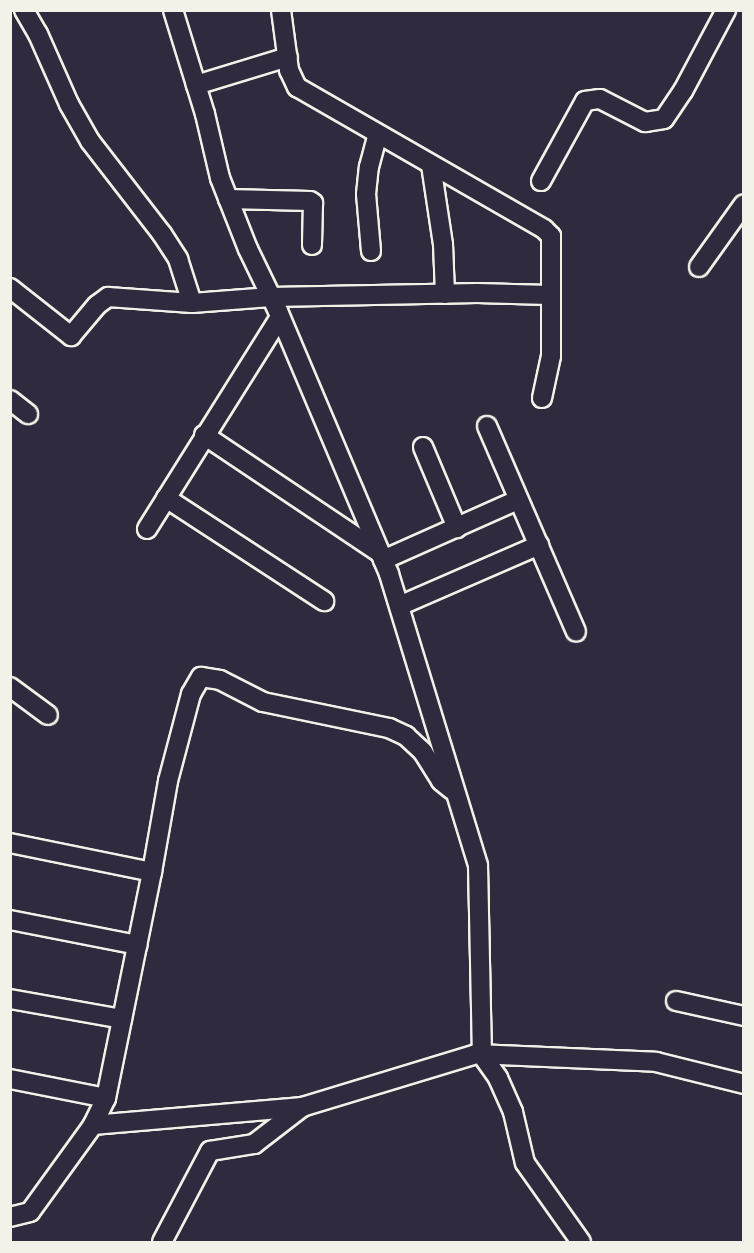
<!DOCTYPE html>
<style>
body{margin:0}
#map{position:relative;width:754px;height:1253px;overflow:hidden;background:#2f2a3d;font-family:"Indie Flower",sans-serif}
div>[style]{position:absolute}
.roads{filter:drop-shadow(2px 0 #f4f1e8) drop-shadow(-2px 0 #f4f1e8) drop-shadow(0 2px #f4f1e8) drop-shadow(0 -2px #f4f1e8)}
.minor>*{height:18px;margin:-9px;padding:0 9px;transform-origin:9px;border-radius:9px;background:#2f2a3d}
span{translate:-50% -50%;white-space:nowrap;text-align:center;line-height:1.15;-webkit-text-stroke:4.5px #2f2a3d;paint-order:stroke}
.frame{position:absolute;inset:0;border:12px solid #f4f1e8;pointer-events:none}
</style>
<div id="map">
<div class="roads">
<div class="minor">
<div style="left:24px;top:10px;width:28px;rotate:60deg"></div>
<div style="left:38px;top:34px;width:77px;rotate:66.1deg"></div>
<div style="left:69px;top:104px;width:43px;rotate:60.4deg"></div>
<div style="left:90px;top:141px;width:118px;rotate:52.3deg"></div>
<div style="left:162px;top:234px;width:30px;rotate:57deg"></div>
<div style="left:178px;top:259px;width:46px;rotate:72.3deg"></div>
<div style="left:173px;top:10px;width:109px;rotate:72.9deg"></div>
<div style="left:205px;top:114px;width:66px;rotate:76.8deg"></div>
<div style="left:220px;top:178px;width:76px;rotate:68.5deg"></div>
<div style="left:248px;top:249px;width:69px;rotate:64.2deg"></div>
<div style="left:278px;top:311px;width:285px;rotate:67.1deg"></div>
<div style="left:389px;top:574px;width:304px;rotate:73deg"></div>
<div style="left:478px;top:865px;width:190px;rotate:88.8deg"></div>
<div style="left:482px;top:1055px;width:28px;rotate:55deg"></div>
<div style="left:498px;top:1078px;width:37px;rotate:66deg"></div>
<div style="left:513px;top:1112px;width:52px;rotate:76.8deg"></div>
<div style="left:525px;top:1163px;width:97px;rotate:54.7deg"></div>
<div style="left:281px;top:10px;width:61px;rotate:82.4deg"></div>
<div style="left:289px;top:70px;width:19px;rotate:65deg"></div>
<div style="left:297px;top:87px;width:285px;rotate:29.9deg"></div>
<div style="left:544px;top:229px;width:10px;rotate:45deg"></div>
<div style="left:551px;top:236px;width:120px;rotate:90deg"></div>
<div style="left:551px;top:356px;width:43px;rotate:102.1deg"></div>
<div style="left:196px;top:85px;width:96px;rotate:-16.9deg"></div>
<div style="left:431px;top:165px;width:80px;rotate:81.4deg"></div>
<div style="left:443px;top:244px;width:50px;rotate:87.7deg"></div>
<div style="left:541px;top:181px;width:91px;rotate:-61.2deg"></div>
<div style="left:585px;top:101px;width:15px;rotate:-8deg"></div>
<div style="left:600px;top:99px;width:51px;rotate:27.1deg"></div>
<div style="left:645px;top:122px;width:19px;rotate:-9deg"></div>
<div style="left:664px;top:119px;width:34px;rotate:-56deg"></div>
<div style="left:683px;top:91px;width:92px;rotate:-62deg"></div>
<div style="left:228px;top:199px;width:82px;rotate:1.4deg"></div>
<div style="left:310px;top:201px;width:4px;rotate:34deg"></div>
<div style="left:313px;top:203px;width:42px;rotate:91.4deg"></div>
<div style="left:371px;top:251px;width:57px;rotate:-95deg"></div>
<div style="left:366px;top:194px;width:27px;rotate:-84deg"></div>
<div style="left:369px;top:167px;width:34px;rotate:-75deg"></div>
<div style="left:699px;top:267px;width:77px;rotate:-54.5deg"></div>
<div style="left:10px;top:288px;width:78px;rotate:38.2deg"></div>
<div style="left:71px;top:336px;width:40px;rotate:-50deg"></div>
<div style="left:97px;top:305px;width:14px;rotate:-36deg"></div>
<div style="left:108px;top:297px;width:84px;rotate:4.1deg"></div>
<div style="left:192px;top:303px;width:79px;rotate:-4.3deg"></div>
<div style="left:271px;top:297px;width:206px;rotate:-1.1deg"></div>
<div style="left:477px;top:293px;width:72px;rotate:1.6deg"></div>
<div style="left:10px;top:400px;width:23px;rotate:38deg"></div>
<div style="left:487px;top:426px;width:224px;rotate:66.6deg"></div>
<div style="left:204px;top:435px;width:212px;rotate:33.8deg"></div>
<div style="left:423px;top:447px;width:88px;rotate:67.2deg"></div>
<div style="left:166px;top:498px;width:189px;rotate:33.1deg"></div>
<div style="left:147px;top:529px;width:250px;rotate:-57.9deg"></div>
<div style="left:383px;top:560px;width:148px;rotate:-24deg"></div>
<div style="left:399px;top:606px;width:153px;rotate:-23.5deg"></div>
<div style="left:10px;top:687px;width:47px;rotate:36.4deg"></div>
<div style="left:10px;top:843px;width:145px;rotate:11.5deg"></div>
<div style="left:152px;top:872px;width:231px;rotate:101.5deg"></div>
<div style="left:106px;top:1098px;width:30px;rotate:116deg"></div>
<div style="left:93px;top:1125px;width:107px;rotate:125.9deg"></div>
<div style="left:30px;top:1212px;width:21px;rotate:166deg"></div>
<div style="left:152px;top:872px;width:92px;rotate:-80deg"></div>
<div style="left:168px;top:781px;width:90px;rotate:-75.2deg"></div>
<div style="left:191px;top:694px;width:20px;rotate:-60deg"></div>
<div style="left:201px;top:677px;width:19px;rotate:9deg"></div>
<div style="left:220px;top:680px;width:48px;rotate:27.1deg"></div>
<div style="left:263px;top:702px;width:129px;rotate:11.7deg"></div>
<div style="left:389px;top:728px;width:19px;rotate:25deg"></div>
<div style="left:406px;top:736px;width:23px;rotate:43deg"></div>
<div style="left:423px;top:752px;width:34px;rotate:58deg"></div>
<div style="left:441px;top:781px;width:14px;rotate:39deg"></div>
<div style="left:10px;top:920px;width:130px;rotate:11.1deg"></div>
<div style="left:10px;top:999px;width:114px;rotate:10.1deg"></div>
<div style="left:676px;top:1001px;width:70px;rotate:12.4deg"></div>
<div style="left:10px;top:1079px;width:98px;rotate:11.2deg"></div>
<div style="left:93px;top:1125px;width:210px;rotate:-4.9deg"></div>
<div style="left:302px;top:1107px;width:182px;rotate:-16.9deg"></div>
<div style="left:476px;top:1054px;width:180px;rotate:2.5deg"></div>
<div style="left:656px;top:1062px;width:91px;rotate:14deg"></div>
<div style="left:162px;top:1242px;width:103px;rotate:-62.2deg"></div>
<div style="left:210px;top:1151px;width:45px;rotate:-9deg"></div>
<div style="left:254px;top:1144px;width:61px;rotate:-37.6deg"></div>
</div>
</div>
<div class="frame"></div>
</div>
